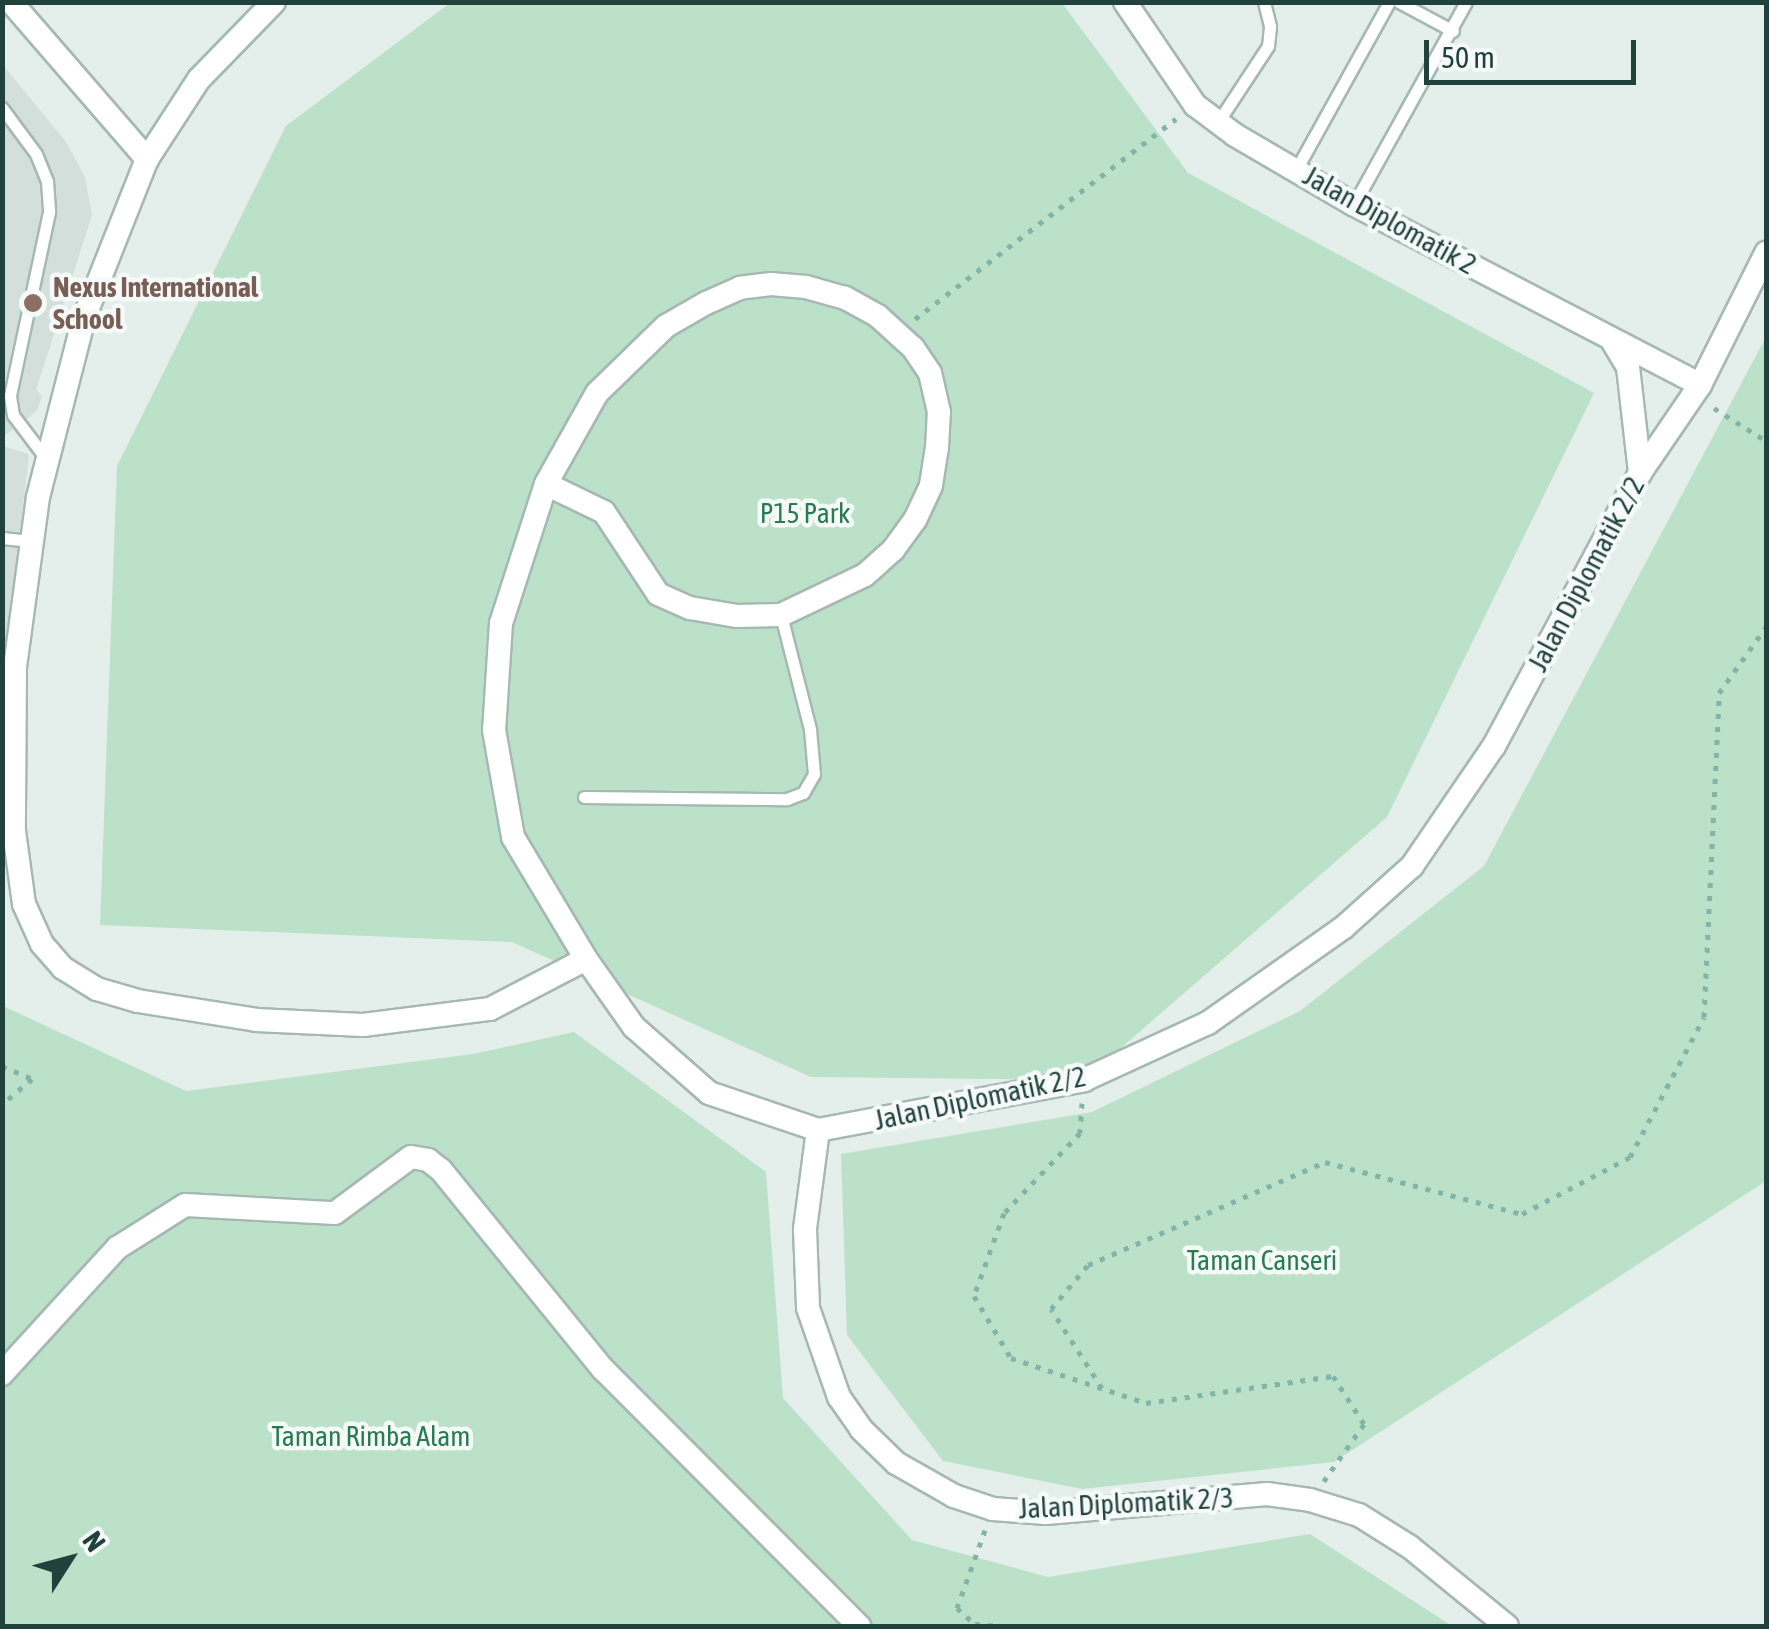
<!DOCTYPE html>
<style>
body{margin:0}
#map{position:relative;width:1769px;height:1629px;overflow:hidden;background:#e4efeb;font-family:"Asap Condensed",sans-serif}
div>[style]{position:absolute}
.built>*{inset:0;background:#d2dfda}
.green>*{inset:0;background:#bbe1c9}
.path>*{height:5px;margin-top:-2.5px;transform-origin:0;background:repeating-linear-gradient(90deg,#82b5a9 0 5px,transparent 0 13px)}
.roads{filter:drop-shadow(2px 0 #a6b8b3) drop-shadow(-2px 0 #a6b8b3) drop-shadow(0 2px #a6b8b3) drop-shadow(0 -2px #a6b8b3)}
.service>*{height:11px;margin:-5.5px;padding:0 5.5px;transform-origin:5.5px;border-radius:5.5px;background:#fff}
.minor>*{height:22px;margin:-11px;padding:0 11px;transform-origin:11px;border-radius:11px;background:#fff}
.dots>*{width:28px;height:28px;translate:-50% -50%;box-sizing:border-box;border:5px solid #f5faf8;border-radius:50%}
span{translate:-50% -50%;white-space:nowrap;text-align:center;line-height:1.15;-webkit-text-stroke:9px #f5faf8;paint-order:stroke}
.street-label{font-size:28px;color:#21423c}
.education-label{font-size:28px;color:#785e54;font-weight:700}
.left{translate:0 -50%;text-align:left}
.park-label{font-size:28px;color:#287c51}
.frame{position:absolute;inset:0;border:5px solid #21423c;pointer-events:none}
.north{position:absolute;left:20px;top:1509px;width:100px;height:100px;-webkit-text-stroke:8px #f5faf8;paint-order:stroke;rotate:54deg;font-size:28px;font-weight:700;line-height:40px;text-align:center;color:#21423c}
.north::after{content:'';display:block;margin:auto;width:35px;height:45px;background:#21423c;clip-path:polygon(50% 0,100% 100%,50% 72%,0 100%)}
.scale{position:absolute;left:1424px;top:40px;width:212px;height:45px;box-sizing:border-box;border:5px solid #21423c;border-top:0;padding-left:12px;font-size:30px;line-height:35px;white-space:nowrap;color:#21423c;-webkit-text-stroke:8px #f5faf8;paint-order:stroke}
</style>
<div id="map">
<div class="built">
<div style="clip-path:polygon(3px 65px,66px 142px,85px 177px,92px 215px,36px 390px,42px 396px,37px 411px,3px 437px)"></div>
<div style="clip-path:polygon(3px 446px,29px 454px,3px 678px)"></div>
</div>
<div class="green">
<div style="clip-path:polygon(450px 3px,1062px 3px,1188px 173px,1594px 393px,1387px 817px,1084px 1080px,811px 1077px,512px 942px,100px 925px,117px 466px,286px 126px)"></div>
<div style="clip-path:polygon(1766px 337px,1766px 1181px,1334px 1462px,1082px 1489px,943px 1461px,847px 1335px,841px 1154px,1092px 1112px,1300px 1011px,1484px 866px)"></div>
<div style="clip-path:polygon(3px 1006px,186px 1091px,473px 1054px,574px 1032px,766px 1172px,783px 1398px,912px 1540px,1048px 1577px,1310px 1534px,1452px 1626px,3px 1626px)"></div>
</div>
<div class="path">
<div style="left:915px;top:319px;width:329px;rotate:-37.5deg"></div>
<div style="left:1714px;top:408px;width:62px;rotate:32.4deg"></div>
<div style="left:2px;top:1066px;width:33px;rotate:23deg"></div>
<div style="left:32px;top:1079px;width:39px;rotate:140deg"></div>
<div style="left:1082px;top:1103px;width:30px;rotate:94deg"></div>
<div style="left:1080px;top:1133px;width:110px;rotate:133.5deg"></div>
<div style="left:1004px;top:1213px;width:88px;rotate:109.9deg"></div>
<div style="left:974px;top:1296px;width:72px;rotate:59.2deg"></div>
<div style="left:1011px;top:1358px;width:142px;rotate:18.4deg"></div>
<div style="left:1146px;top:1403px;width:189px;rotate:-8.2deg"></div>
<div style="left:1333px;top:1376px;width:57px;rotate:57.1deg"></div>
<div style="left:1364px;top:1424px;width:70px;rotate:125.1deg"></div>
<div style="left:1102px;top:1388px;width:94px;rotate:-122.8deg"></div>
<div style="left:1051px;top:1309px;width:57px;rotate:-49.9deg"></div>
<div style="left:1088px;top:1265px;width:258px;rotate:-23.5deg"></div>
<div style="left:1325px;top:1162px;width:204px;rotate:14.8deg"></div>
<div style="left:1522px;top:1214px;width:122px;rotate:-27.8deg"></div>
<div style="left:1630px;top:1157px;width:158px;rotate:-62.1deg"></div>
<div style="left:1704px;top:1017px;width:324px;rotate:-87.3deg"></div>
<div style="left:1719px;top:693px;width:81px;rotate:-54.5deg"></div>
<div style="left:985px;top:1530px;width:83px;rotate:109.7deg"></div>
<div style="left:957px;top:1608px;width:24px;rotate:42deg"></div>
<div style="left:975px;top:1624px;width:24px;rotate:5deg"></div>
</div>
<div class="roads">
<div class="service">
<div style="left:1399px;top:2px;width:61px;rotate:28.2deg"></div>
<div style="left:2px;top:108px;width:57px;rotate:53.5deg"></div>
<div style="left:36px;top:154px;width:29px;rotate:68deg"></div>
<div style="left:47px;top:181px;width:31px;rotate:86deg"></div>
<div style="left:49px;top:212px;width:188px;rotate:102deg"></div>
<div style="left:10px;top:396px;width:19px;rotate:81deg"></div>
<div style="left:13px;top:415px;width:56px;rotate:52.9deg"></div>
<div style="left:1218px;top:122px;width:91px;rotate:-56.7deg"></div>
<div style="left:1268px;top:46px;width:20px;rotate:-84deg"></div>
<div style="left:1270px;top:26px;width:25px;rotate:-104deg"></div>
<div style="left:1297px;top:168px;width:190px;rotate:-61deg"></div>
<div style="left:1354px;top:204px;width:231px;rotate:-61deg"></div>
<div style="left:2px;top:538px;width:29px;rotate:6deg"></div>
<div style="left:584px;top:797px;width:203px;rotate:0.6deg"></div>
<div style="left:787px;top:799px;width:17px;rotate:-21deg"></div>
<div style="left:803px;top:793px;width:22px;rotate:-60deg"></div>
<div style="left:814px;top:774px;width:45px;rotate:-95.1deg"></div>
<div style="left:810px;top:729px;width:118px;rotate:-104.3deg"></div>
</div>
<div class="minor">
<div style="left:11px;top:2px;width:208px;rotate:49.1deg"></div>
<div style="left:274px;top:2px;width:107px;rotate:134.2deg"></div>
<div style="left:199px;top:79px;width:95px;rotate:123deg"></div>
<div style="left:147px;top:159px;width:171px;rotate:111.6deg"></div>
<div style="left:84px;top:318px;width:185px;rotate:104.4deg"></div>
<div style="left:38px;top:497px;width:173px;rotate:97.7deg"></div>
<div style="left:15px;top:668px;width:163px;rotate:90.4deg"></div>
<div style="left:14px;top:831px;width:74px;rotate:82.2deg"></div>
<div style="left:24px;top:904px;width:44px;rotate:65.8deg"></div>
<div style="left:42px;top:944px;width:32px;rotate:49deg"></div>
<div style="left:63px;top:968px;width:40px;rotate:32deg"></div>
<div style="left:97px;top:989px;width:43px;rotate:16.3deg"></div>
<div style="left:138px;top:1001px;width:120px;rotate:9.1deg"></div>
<div style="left:256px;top:1020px;width:107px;rotate:2.7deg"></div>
<div style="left:363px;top:1025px;width:128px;rotate:-7.2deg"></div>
<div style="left:490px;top:1009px;width:108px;rotate:-27.5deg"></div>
<div style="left:1125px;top:2px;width:125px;rotate:55.8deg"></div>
<div style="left:1195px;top:105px;width:50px;rotate:36.9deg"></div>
<div style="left:1235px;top:135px;width:137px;rotate:30.3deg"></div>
<div style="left:1353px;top:204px;width:391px;rotate:27.5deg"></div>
<div style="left:1613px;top:342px;width:29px;rotate:59deg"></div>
<div style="left:1628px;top:367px;width:107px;rotate:83.5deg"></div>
<div style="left:546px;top:484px;width:64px;rotate:25.8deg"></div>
<div style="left:604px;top:512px;width:98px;rotate:56.6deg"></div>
<div style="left:658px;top:594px;width:35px;rotate:24deg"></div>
<div style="left:690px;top:608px;width:48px;rotate:9.7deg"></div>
<div style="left:737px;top:616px;width:44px;rotate:-1.3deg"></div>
<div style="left:781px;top:615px;width:93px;rotate:-25.5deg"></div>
<div style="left:865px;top:575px;width:38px;rotate:-42deg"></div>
<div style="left:893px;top:550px;width:37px;rotate:-54deg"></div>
<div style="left:915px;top:520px;width:38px;rotate:-65deg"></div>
<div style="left:931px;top:485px;width:37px;rotate:-81deg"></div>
<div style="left:937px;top:448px;width:36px;rotate:-87deg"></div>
<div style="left:939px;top:412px;width:40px;rotate:-103deg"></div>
<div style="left:930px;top:373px;width:30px;rotate:-124deg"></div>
<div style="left:913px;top:348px;width:47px;rotate:-137.6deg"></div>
<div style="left:878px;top:316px;width:38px;rotate:-151deg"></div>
<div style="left:845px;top:298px;width:41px;rotate:-164.2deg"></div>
<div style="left:806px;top:287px;width:35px;rotate:-175deg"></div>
<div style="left:771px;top:284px;width:31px;rotate:173deg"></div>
<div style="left:740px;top:288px;width:37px;rotate:156deg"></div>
<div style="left:706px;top:303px;width:46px;rotate:150.1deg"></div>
<div style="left:666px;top:326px;width:96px;rotate:135.8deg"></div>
<div style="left:597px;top:393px;width:104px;rotate:119.3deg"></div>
<div style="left:546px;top:484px;width:146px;rotate:107.9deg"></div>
<div style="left:501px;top:623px;width:107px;rotate:93.7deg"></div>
<div style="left:494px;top:730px;width:109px;rotate:79.9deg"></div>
<div style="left:513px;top:837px;width:142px;rotate:59.1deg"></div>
<div style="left:586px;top:959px;width:83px;rotate:54.8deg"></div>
<div style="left:634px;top:1027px;width:100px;rotate:41.3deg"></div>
<div style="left:709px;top:1093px;width:115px;rotate:18.7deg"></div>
<div style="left:818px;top:1130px;width:271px;rotate:-10.6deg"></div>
<div style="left:1084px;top:1080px;width:136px;rotate:-24.7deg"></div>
<div style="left:1208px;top:1023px;width:166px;rotate:-35.2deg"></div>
<div style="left:1344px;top:927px;width:91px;rotate:-41.9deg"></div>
<div style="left:1412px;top:866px;width:145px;rotate:-55.7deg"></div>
<div style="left:1494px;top:746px;width:310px;rotate:-61.9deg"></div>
<div style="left:1640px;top:473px;width:107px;rotate:-55.7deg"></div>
<div style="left:1700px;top:385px;width:148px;rotate:-63.4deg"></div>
<div style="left:818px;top:1130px;width:100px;rotate:97.5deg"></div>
<div style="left:805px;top:1229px;width:79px;rotate:87.8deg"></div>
<div style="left:808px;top:1308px;width:94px;rotate:70.8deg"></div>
<div style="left:839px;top:1397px;width:39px;rotate:55deg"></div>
<div style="left:861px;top:1429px;width:49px;rotate:44.2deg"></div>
<div style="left:896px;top:1463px;width:67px;rotate:29.6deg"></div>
<div style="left:954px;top:1496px;width:41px;rotate:18.4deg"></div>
<div style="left:993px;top:1509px;width:53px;rotate:4.3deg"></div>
<div style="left:1046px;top:1513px;width:222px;rotate:-4.9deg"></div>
<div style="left:1267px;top:1494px;width:43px;rotate:7.9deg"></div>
<div style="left:1310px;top:1500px;width:51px;rotate:17deg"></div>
<div style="left:1359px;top:1515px;width:60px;rotate:32.1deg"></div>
<div style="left:1410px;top:1547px;width:125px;rotate:39.2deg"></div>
<div style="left:2px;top:1374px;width:171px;rotate:-47.6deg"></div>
<div style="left:117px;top:1248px;width:80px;rotate:-32.3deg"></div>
<div style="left:185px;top:1205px;width:150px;rotate:3.1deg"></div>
<div style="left:335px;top:1213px;width:94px;rotate:-36.4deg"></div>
<div style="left:411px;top:1157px;width:17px;rotate:10deg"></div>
<div style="left:428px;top:1160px;width:16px;rotate:38deg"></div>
<div style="left:441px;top:1170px;width:257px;rotate:50.9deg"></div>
<div style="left:603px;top:1369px;width:363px;rotate:45.1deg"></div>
</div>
</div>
<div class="dots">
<div style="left:33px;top:303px;background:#8d6e63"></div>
</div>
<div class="street-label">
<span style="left:1390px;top:220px;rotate:29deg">Jalan Diplomatik 2</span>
<span style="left:1586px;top:574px;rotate:-62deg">Jalan Diplomatik 2/2</span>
<span style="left:980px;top:1098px;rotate:-12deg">Jalan Diplomatik 2/2</span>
<span style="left:1126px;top:1503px;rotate:-3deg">Jalan Diplomatik 2/3</span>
</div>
<div class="education-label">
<span class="left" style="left:53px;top:303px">Nexus International<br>School</span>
</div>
<div class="park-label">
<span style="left:805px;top:513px">P15 Park</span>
<span style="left:1262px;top:1260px">Taman Canseri</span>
<span style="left:371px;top:1436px">Taman Rimba Alam</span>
</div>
<div class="frame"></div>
<div class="north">N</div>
<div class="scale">50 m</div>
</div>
